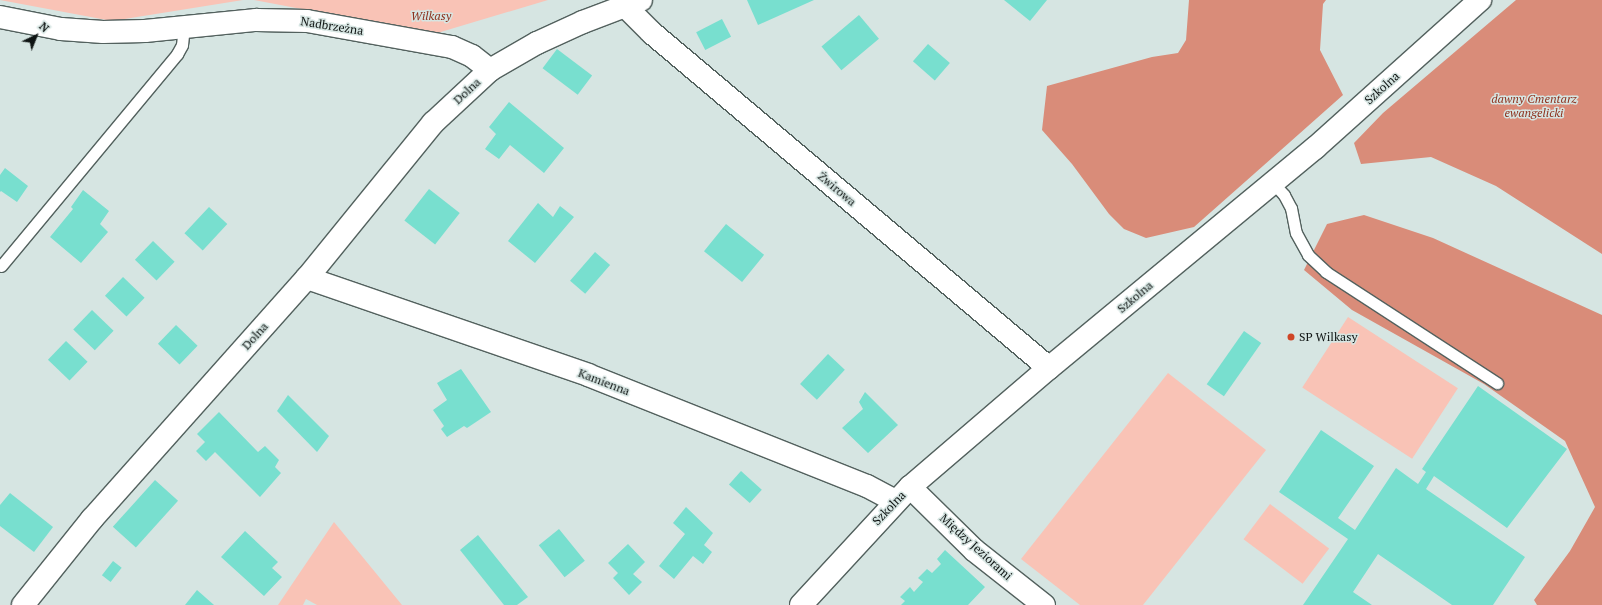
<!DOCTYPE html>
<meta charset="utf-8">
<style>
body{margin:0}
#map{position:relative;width:1602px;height:605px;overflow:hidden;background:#d6e5e2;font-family:"PT Serif",serif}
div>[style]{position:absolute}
.green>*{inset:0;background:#f9c3b6;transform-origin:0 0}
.forest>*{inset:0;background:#d98c79}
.building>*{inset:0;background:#78dfcf;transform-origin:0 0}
.roads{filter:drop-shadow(1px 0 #53615e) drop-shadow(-1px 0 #53615e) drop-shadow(0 1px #53615e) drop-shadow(0 -1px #53615e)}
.service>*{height:11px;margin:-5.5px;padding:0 5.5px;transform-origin:5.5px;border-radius:5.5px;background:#fff}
.minor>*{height:22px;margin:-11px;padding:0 11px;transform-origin:11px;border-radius:11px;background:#fff}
.dots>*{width:11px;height:11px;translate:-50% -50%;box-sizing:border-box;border:2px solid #d6e5e2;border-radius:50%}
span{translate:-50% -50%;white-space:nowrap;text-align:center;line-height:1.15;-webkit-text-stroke:3px #d6e5e2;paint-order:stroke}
.park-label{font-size:12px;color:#8d311d;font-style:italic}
.street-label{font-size:12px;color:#0f1413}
.poi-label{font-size:12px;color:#0f1413}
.left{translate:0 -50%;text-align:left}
.north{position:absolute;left:16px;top:16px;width:40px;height:40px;-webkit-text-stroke:3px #d6e5e2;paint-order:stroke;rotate:43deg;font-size:11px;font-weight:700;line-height:16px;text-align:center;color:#0f1413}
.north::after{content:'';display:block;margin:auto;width:14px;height:18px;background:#0f1413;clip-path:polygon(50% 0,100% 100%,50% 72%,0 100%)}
</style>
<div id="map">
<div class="green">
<div style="clip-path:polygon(0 0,243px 0,112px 21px)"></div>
<div style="clip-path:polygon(254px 0,548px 0,434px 34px)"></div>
<div style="left:1348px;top:317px;width:131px;height:84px;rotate:33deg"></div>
<div style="clip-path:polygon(1168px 373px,1266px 450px,1143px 605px,1080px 605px,1021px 559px)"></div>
<div style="left:1270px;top:504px;width:74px;height:44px;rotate:37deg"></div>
<div style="clip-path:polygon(334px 522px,402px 605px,317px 605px,306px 599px,303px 605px,278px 605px)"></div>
</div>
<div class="forest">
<div style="clip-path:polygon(1189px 0,1326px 0,1323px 4px,1320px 50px,1343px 95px,1194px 227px,1146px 238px,1124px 229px,1109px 214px,1072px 164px,1042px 130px,1047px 86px,1152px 57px,1178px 53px,1186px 40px)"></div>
<div style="clip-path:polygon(1516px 0,1602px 0,1602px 254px,1496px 186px,1431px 157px,1361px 164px,1354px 143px,1383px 113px)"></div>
<div style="clip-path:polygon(1364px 215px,1433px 238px,1602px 315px,1602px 605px,1537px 605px,1534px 600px,1570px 551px,1595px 507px,1565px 441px,1484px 384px,1352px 310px,1304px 270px,1327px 224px)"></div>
</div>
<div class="building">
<div style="clip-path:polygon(747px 0,814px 0,758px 25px)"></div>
<div style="clip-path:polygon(1004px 0,1047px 0,1030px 21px)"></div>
<div style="left:859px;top:15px;width:31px;height:49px;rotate:50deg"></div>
<div style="left:722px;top:19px;width:20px;height:29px;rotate:63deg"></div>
<div style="left:928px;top:44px;width:29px;height:23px;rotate:41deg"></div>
<div style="left:557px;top:49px;width:44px;height:24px;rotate:37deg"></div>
<div style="clip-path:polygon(509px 102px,564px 148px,544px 173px,510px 145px,499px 159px,485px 149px,496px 134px,489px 127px)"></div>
<div style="clip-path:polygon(5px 168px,28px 186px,17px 202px,1px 191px,0 192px,0 175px)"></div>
<div style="left:429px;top:189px;width:39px;height:40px;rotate:38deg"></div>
<div style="clip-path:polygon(83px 190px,109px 211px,100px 224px,108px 232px,81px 263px,50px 237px,73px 209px,71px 207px)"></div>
<div style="clip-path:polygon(538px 203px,553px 217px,560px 206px,574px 217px,535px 263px,508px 241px)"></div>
<div style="left:209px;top:207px;width:25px;height:36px;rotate:43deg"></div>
<div style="left:726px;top:224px;width:49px;height:35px;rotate:39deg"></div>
<div style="left:153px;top:241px;width:30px;height:26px;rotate:44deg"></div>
<div style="left:595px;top:252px;width:20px;height:38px;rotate:41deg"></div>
<div style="left:123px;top:277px;width:30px;height:26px;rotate:44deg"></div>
<div style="left:92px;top:310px;width:30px;height:27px;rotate:44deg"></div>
<div style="left:176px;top:325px;width:30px;height:26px;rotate:44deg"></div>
<div style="left:1244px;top:331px;width:21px;height:65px;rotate:35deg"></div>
<div style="left:66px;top:341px;width:30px;height:26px;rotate:44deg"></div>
<div style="left:828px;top:354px;width:23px;height:41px;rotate:43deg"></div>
<div style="clip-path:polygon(461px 369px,491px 412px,467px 428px,464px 426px,447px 437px,441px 429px,444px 426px,433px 410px,447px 400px,437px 383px)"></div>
<div style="clip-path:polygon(1478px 386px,1567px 449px,1507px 528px,1434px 476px,1426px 489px,1525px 557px,1493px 605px,1452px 605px,1378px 554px,1353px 592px,1372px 605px,1303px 605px,1348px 539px,1279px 492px,1321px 430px,1374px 466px,1338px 518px,1355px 530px,1396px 468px,1418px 484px,1426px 472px,1422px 469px)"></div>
<div style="clip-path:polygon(865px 392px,898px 425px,868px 453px,842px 428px,863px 409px,859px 402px)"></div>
<div style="clip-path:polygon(288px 395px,329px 436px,317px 452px,277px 411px)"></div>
<div style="clip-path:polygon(219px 412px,258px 452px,265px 446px,279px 460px,275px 467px,281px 473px,260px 497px,215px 452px,206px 461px,196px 451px,205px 442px,197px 434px)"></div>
<div style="left:741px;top:471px;width:28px;height:18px;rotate:42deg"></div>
<div style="left:155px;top:480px;width:31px;height:63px;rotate:42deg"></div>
<div style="clip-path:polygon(10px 493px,53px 527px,34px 552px,0 526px,0 505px)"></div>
<div style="clip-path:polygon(686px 507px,713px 533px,704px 545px,712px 552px,703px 564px,693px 556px,674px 579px,659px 566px,685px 534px,673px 523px)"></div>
<div style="left:559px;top:529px;width:41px;height:26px;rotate:51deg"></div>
<div style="clip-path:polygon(245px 531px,278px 562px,272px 568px,282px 577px,264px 596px,221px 557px)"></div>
<div style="clip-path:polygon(478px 535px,528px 597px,517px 605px,504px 605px,460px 550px)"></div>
<div style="clip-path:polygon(628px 544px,645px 562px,633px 574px,642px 582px,629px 595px,613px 578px,618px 573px,608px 563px)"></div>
<div style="clip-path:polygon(945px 550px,985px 587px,968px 605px,901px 605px,905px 601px,900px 597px,910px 587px,914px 592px,923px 582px,918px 578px,927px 569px,932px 573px,941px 564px,937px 559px)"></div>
<div style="left:113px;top:561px;width:11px;height:18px;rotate:38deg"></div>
<div style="clip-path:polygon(197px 590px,214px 605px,185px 605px)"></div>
</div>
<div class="roads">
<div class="service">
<div style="left:1273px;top:183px;width:16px;rotate:47deg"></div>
<div style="left:1284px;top:195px;width:15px;rotate:62deg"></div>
<div style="left:1291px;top:208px;width:25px;rotate:79deg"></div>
<div style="left:1296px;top:233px;width:25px;rotate:61deg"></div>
<div style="left:1308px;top:255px;width:25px;rotate:43deg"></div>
<div style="left:1326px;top:272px;width:204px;rotate:33deg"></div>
<div style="left:1px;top:266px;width:276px;rotate:-50.3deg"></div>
<div style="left:177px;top:54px;width:10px;rotate:-61deg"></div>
<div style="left:182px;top:45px;width:18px;rotate:-84deg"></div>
</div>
<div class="minor">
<div style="left:626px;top:7px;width:37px;rotate:45deg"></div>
<div style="left:652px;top:33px;width:519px;rotate:40.16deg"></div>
<div style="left:0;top:17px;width:62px;rotate:11.1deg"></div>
<div style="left:61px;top:29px;width:42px;rotate:4.1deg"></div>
<div style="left:103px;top:32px;width:42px;rotate:-1.4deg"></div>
<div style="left:145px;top:31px;width:112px;rotate:-5.7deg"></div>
<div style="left:256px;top:20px;width:51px;rotate:1.1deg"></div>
<div style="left:307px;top:21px;width:147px;rotate:10.2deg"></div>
<div style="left:452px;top:47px;width:22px;rotate:24deg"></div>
<div style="left:472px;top:56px;width:23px;rotate:38deg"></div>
<div style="left:490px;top:70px;width:54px;rotate:-29.9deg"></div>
<div style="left:537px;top:43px;width:51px;rotate:-24.5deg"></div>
<div style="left:583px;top:22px;width:62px;rotate:-20.8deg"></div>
<div style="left:307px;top:278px;width:297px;rotate:19deg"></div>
<div style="left:588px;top:375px;width:300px;rotate:21.7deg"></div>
<div style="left:867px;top:486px;width:32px;rotate:28deg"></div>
<div style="left:910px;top:487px;width:90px;rotate:44.5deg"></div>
<div style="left:974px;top:550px;width:89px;rotate:38.2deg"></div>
<div style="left:23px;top:605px;width:110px;rotate:-51.3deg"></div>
<div style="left:92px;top:519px;width:323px;rotate:-48.3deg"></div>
<div style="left:307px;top:278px;width:200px;rotate:-50.9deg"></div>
<div style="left:433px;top:123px;width:78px;rotate:-42.9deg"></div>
<div style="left:801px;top:605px;width:161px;rotate:-47.3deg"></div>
<div style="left:910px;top:487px;width:183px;rotate:-40.6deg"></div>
<div style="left:1049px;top:368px;width:345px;rotate:-39.6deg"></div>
<div style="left:1315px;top:148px;width:222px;rotate:-41.9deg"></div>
</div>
</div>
<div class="dots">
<div style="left:1291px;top:337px;background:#cf4526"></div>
</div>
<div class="park-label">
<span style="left:431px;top:16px">Wilkasy</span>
<span style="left:1534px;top:106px">dawny Cmentarz<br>ewangelicki</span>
</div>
<div class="street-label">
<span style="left:332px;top:26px;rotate:9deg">Nadbrzeżna</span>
<span style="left:1382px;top:88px;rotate:-42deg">Szkolna</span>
<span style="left:467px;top:91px;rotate:-43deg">Dolna</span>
<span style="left:837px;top:189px;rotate:40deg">Żwirowa</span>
<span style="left:1135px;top:297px;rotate:-40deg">Szkolna</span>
<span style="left:255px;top:336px;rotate:-48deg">Dolna</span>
<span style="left:604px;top:382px;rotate:21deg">Kamienna</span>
<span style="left:889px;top:508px;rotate:-46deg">Szkolna</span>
<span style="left:976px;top:547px;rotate:42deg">Między Jeziorami</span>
</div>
<div class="poi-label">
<span class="left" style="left:1299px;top:337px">SP Wilkasy</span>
</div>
<div class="north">N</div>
</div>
